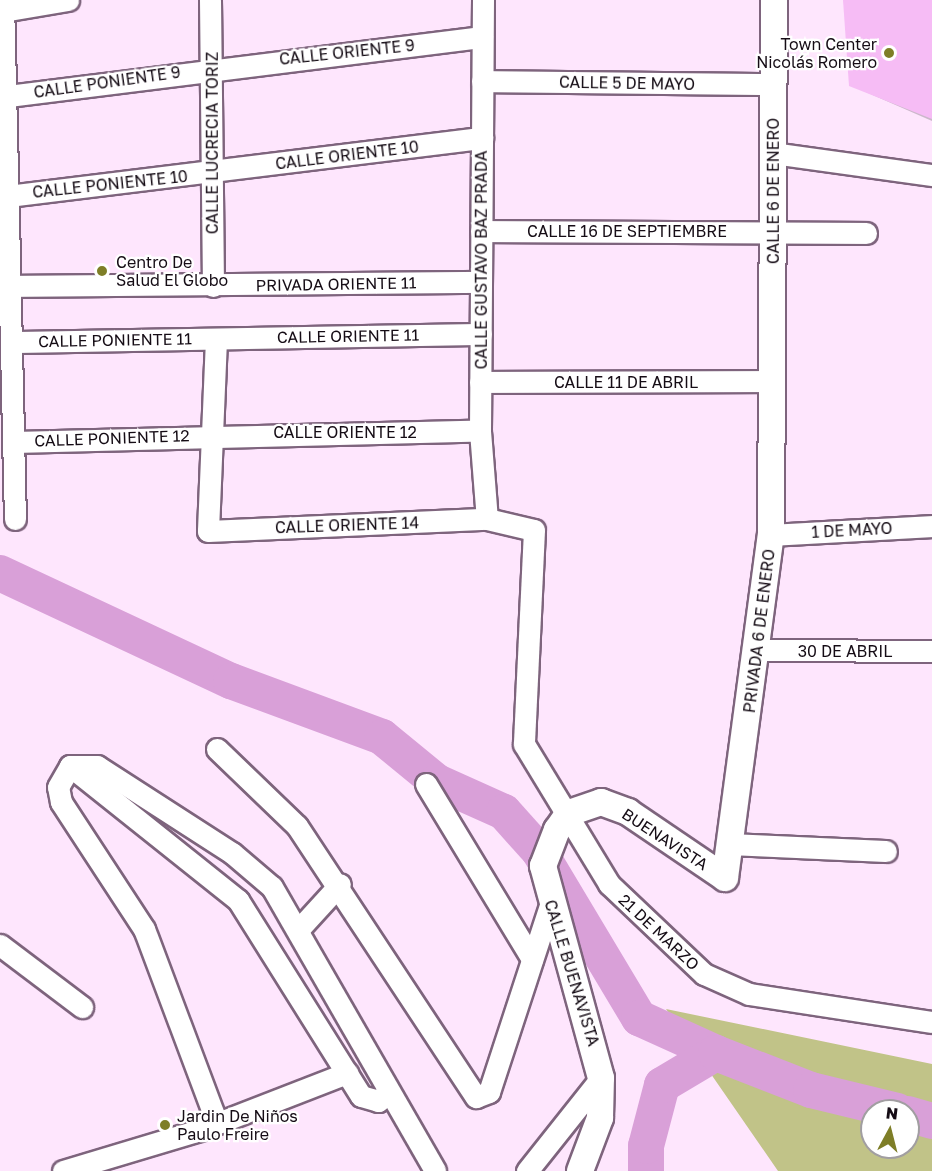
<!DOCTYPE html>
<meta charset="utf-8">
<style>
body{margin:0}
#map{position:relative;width:932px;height:1171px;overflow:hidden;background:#fee6fd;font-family:"Golos Text",sans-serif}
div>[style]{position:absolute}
.green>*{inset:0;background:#c1c388}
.shadow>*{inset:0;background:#0003}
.river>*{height:36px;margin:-18px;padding:0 18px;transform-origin:18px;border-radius:18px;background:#d9a0d8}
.building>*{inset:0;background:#f6bcf5}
.roads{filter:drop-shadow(2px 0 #7e647d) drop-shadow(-2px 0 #7e647d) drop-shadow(0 2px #7e647d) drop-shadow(0 -2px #7e647d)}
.minor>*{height:21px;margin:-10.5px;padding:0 10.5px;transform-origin:10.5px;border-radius:10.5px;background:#fff}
.tertiary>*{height:26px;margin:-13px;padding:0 13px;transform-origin:13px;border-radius:13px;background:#fff}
.dots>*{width:16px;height:16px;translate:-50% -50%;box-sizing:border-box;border:3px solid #fff;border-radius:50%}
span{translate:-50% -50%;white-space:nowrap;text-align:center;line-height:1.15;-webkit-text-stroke:4.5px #fff;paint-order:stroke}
.poi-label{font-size:16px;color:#150c15}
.right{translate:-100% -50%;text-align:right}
.left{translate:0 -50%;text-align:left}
.street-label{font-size:16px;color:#150c15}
.north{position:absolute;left:860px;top:1099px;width:60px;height:60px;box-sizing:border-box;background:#fff;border:2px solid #a19ea1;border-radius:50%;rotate:7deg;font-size:16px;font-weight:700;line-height:24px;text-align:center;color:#150c15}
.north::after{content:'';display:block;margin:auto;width:21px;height:27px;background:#7e7e27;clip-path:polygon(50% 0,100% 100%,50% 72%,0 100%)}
</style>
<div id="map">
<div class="green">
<div style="clip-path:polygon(evenodd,666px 1009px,932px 1064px,932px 1171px,778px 1171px,666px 1009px,872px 1111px,908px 1111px,908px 1147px,872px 1147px,872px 1111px)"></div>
</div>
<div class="shadow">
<div style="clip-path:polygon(848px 0,932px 0,932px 121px,850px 85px)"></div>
</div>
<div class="river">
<div style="left:0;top:573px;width:255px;rotate:25.1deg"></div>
<div style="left:231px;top:681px;width:161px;rotate:20.3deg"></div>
<div style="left:382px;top:737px;width:71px;rotate:39.3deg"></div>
<div style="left:437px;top:782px;width:73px;rotate:24.1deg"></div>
<div style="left:504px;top:812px;width:52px;rotate:48.1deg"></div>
<div style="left:539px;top:851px;width:195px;rotate:59.1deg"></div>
<div style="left:639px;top:1018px;width:85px;rotate:24.4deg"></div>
<div style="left:908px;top:1114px;width:25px;rotate:16deg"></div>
<div style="left:646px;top:1171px;width:25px;rotate:-90deg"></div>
<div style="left:646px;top:1146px;width:63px;rotate:-75.3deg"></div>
<div style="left:662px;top:1085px;width:63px;rotate:-30.7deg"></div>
<div style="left:716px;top:1053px;width:102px;rotate:21.3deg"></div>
<div style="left:811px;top:1090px;width:89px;rotate:13.7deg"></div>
</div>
<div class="building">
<div style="clip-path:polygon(843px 0,932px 0,932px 119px,849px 86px)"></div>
</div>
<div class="roads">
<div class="minor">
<div style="left:3px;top:0;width:519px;rotate:88.68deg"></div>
<div style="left:210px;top:0;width:286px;rotate:89.4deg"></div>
<div style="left:483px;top:0;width:431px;rotate:90.4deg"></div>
<div style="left:480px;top:431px;width:88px;rotate:85.5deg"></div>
<div style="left:3px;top:11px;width:66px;rotate:-9.6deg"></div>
<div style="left:482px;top:81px;width:291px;rotate:0.6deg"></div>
<div style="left:0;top:97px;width:486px;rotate:-7.1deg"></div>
<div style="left:773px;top:153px;width:161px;rotate:7.9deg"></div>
<div style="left:8px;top:196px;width:478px;rotate:-7deg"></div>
<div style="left:481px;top:231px;width:385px;rotate:0.3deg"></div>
<div style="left:11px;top:286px;width:470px;rotate:-0.5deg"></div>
<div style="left:216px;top:339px;width:192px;rotate:92.4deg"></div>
<div style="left:208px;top:531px;width:279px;rotate:-2.5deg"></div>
<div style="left:487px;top:519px;width:48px;rotate:13.2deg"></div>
<div style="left:534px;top:530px;width:214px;rotate:92.7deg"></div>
<div style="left:524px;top:744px;width:164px;rotate:58.7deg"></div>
<div style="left:609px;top:884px;width:131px;rotate:43.5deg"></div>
<div style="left:704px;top:974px;width:49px;rotate:24deg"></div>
<div style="left:749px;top:994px;width:185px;rotate:8.7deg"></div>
<div style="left:13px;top:342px;width:468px;rotate:-1deg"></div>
<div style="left:480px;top:382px;width:292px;rotate:-0.2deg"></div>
<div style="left:14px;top:442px;width:466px;rotate:-1.4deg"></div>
<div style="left:771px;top:535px;width:161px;rotate:-3.2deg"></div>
<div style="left:758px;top:650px;width:174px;rotate:0.3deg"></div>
<div style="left:217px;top:749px;width:111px;rotate:43.9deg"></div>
<div style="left:297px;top:826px;width:325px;rotate:56.6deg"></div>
<div style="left:476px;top:1097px;width:14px;rotate:-21deg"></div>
<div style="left:489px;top:1092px;width:197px;rotate:-71.9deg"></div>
<div style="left:70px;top:766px;width:215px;rotate:38.6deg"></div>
<div style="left:238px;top:900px;width:231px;rotate:57.9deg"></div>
<div style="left:361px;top:1096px;width:18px;rotate:16deg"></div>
<div style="left:378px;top:1101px;width:14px;rotate:-39deg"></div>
<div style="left:426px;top:784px;width:205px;rotate:58.8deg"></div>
<div style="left:729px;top:844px;width:157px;rotate:2.6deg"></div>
<div style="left:298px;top:930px;width:62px;rotate:-47.6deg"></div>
<div style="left:0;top:945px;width:103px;rotate:37.1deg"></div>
<div style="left:217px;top:1123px;width:207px;rotate:-110.6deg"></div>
<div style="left:144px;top:929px;width:152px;rotate:-123.2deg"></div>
<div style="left:61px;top:802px;width:15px;rotate:-101deg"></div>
<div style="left:58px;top:787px;width:24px;rotate:-60deg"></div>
<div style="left:70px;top:766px;width:27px"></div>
<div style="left:97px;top:766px;width:161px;rotate:32.8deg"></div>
<div style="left:232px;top:853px;width:52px;rotate:40.4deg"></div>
<div style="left:272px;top:887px;width:327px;rotate:60.1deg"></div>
<div style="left:63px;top:1171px;width:143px;rotate:-16.7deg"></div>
<div style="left:200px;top:1130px;width:158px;rotate:-21.2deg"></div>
<div style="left:527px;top:1171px;width:119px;rotate:-51.5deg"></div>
</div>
<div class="tertiary">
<div style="left:580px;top:1171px;width:57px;rotate:-69.3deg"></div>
<div style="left:600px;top:1118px;width:40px;rotate:-88.6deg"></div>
<div style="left:601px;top:1078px;width:220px;rotate:-105.3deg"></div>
<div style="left:543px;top:866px;width:39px;rotate:-69deg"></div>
<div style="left:557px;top:830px;width:21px;rotate:-55deg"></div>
<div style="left:569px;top:813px;width:34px;rotate:-19deg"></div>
<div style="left:601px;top:802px;width:29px;rotate:20deg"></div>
<div style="left:628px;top:812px;width:117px;rotate:34.2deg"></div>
<div style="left:725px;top:878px;width:346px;rotate:-82.4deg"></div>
<div style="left:771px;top:535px;width:535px;rotate:-89.68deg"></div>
</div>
</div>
<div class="dots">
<div style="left:889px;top:53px;background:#7e7e27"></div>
<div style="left:102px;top:271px;background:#7e7e27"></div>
<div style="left:165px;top:1125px;background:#7e7e27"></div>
</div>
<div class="poi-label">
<span class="right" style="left:877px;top:53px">Town Center<br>Nicolás Romero</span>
<span class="left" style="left:116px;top:271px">Centro De<br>Salud El Globo</span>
<span class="left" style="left:177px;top:1125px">Jardin De Niños<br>Paulo Freire</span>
</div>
<div class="street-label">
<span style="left:347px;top:52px;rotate:-6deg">CALLE ORIENTE 9</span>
<span style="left:107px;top:82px;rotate:-8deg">CALLE PONIENTE 9</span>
<span style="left:627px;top:83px;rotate:1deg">CALLE 5 DE MAYO</span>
<span style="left:212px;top:143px;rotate:-90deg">CALLE LUCRECIA TORIZ</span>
<span style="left:347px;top:155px;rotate:-7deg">CALLE ORIENTE 10</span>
<span style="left:110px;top:184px;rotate:-6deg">CALLE PONIENTE 10</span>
<span style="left:773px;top:191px;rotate:-90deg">CALLE 6 DE ENERO</span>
<span style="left:627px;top:231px">CALLE 16 DE SEPTIEMBRE</span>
<span style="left:481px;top:260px;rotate:-90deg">CALLE GUSTAVO BAZ PRADA</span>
<span style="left:336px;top:284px;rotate:-1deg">PRIVADA ORIENTE 11</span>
<span style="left:348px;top:336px;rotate:-1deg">CALLE ORIENTE 11</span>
<span style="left:115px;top:340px;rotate:-1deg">CALLE PONIENTE 11</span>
<span style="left:626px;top:382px">CALLE 11 DE ABRIL</span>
<span style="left:345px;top:432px">CALLE ORIENTE 12</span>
<span style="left:112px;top:438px;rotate:-2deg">CALLE PONIENTE 12</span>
<span style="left:347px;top:525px;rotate:-2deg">CALLE ORIENTE 14</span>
<span style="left:852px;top:530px;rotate:-3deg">1 DE MAYO</span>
<span style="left:759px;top:631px;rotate:-83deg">PRIVADA 6 DE ENERO</span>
<span style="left:845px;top:651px">30 DE ABRIL</span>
<span style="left:665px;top:839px;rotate:33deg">BUENAVISTA</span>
<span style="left:659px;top:932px;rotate:43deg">21 DE MARZO</span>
<span style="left:572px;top:973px;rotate:73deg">CALLE BUENAVISTA</span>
</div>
<div class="north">N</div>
</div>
